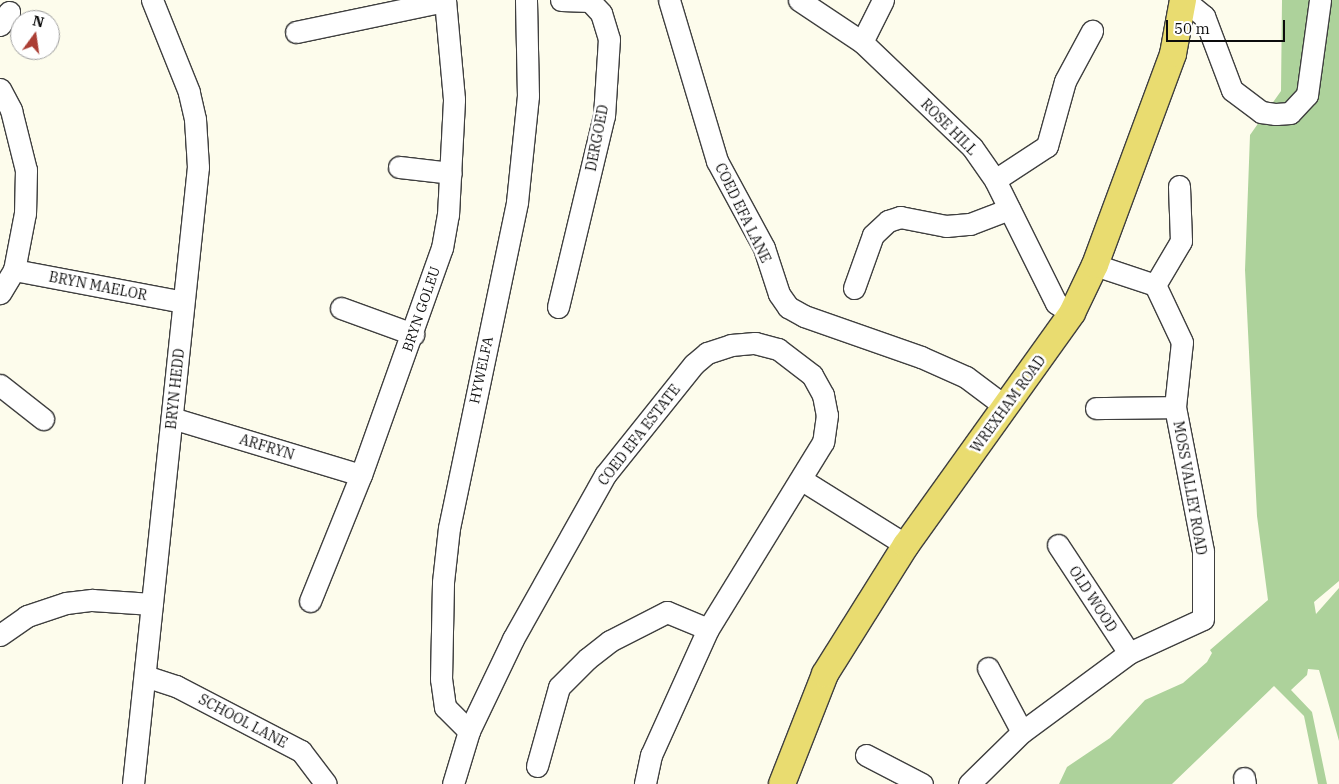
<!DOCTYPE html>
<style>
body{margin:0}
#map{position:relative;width:1339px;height:784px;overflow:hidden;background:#fdfcec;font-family:"IBM Plex Serif",serif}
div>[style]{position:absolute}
.forest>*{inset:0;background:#add29b}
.roads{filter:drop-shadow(1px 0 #3f3f3f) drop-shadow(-1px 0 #3f3f3f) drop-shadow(0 1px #3f3f3f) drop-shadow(0 -1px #3f3f3f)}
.minor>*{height:21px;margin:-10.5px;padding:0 10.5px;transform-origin:10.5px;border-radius:10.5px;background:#fff}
.major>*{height:26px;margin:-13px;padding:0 13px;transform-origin:13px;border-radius:13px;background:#e9dc70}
span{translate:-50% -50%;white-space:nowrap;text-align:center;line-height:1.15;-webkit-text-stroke:5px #fff;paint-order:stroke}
.street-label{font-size:14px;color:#0c0c0c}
.north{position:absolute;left:10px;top:10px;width:50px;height:50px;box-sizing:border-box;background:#fff;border:1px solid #9e9e9e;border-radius:50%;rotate:14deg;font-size:14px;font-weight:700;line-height:20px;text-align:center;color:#0c0c0c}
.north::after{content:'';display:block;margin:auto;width:18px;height:22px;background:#ab3e34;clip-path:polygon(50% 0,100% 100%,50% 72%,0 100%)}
.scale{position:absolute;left:1166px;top:20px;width:119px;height:22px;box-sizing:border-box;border:2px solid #0c0c0c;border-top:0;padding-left:6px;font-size:15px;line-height:18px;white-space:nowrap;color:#0c0c0c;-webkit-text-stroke:4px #fff;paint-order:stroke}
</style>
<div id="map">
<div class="forest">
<div style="clip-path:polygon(1282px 0,1339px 0,1339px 581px,1314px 602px,1316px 614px,1339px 588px,1339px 741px,1319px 670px,1308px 669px,1307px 675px,1291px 690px,1312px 712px,1327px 784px,1318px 784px,1304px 716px,1274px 686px,1172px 784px,1059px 784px,1067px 767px,1110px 738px,1145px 700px,1183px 683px,1207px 662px,1212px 653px,1210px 650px,1268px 600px,1257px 516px,1245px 270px,1250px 135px,1281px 91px)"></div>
</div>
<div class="roads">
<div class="minor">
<div style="left:669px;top:0;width:168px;rotate:73.4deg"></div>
<div style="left:717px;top:161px;width:99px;rotate:61.6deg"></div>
<div style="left:764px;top:248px;width:48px;rotate:71.9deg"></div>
<div style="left:779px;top:294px;width:16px;rotate:55deg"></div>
<div style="left:788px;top:307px;width:18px;rotate:29deg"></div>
<div style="left:804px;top:316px;width:124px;rotate:19.3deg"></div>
<div style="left:921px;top:357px;width:49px;rotate:24deg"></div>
<div style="left:966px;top:377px;width:50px;rotate:36.9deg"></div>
<div style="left:799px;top:0;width:76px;rotate:33.7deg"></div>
<div style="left:862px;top:42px;width:152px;rotate:43.7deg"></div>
<div style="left:972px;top:147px;width:40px;rotate:55.1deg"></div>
<div style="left:995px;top:180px;width:137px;rotate:63.6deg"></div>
<div style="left:1056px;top:303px;width:19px;rotate:32deg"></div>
<div style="left:1184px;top:0;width:26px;rotate:39deg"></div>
<div style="left:1204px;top:16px;width:79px;rotate:69.3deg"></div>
<div style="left:1232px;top:90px;width:36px;rotate:37deg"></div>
<div style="left:1261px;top:112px;width:15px;rotate:8deg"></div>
<div style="left:1276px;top:114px;width:14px;rotate:-4deg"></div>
<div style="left:1290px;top:113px;width:25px;rotate:-47deg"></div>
<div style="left:1307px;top:95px;width:96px;rotate:-82.2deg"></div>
<div style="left:0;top:25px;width:16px;rotate:-55deg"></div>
<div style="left:296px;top:32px;width:152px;rotate:-11.8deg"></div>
<div style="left:862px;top:42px;width:47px;rotate:-63.4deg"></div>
<div style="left:0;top:89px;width:24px;rotate:62deg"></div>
<div style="left:11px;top:110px;width:62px;rotate:76deg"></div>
<div style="left:26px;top:170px;width:43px;rotate:91.3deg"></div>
<div style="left:25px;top:213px;width:58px;rotate:100.9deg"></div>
<div style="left:14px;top:270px;width:27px;rotate:121deg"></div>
<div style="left:399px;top:167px;width:52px;rotate:6.6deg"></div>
<div style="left:995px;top:180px;width:62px;rotate:-33.2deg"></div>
<div style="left:1047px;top:146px;width:67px;rotate:-74.5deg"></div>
<div style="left:1065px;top:81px;width:57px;rotate:-61.6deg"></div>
<div style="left:1095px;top:265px;width:63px;rotate:18.4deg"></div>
<div style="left:1155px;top:285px;width:51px;rotate:-59.4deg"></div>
<div style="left:1181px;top:241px;width:55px;rotate:-92.1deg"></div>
<div style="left:14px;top:270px;width:172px;rotate:10.7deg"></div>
<div style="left:854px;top:288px;width:56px;rotate:-70.3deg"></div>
<div style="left:873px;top:235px;width:21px;rotate:-43deg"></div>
<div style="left:888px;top:221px;width:13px;rotate:-18deg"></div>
<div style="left:900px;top:217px;width:47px;rotate:11.1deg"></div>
<div style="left:946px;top:226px;width:24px;rotate:-5deg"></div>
<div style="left:970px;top:224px;width:42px;rotate:-21deg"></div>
<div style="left:558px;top:307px;width:196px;rotate:-76.5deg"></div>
<div style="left:604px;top:116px;width:77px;rotate:-86.3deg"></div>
<div style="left:609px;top:39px;width:27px;rotate:-107deg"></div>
<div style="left:601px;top:13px;width:16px;rotate:-133deg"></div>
<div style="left:590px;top:1px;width:29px;rotate:-178deg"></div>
<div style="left:341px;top:308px;width:77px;rotate:19.9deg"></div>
<div style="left:0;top:385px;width:55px;rotate:38.3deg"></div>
<div style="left:1096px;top:408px;width:79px;rotate:-0.7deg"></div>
<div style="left:172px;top:418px;width:197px;rotate:16.8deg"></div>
<div style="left:802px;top:480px;width:123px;rotate:32deg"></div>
<div style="left:1058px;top:545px;width:129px;rotate:56.7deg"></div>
<div style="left:310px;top:601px;width:136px;rotate:-68deg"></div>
<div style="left:361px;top:475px;width:241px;rotate:-70.4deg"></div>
<div style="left:442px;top:248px;width:34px;rotate:-80deg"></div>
<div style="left:448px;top:215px;width:116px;rotate:-87deg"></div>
<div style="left:454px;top:99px;width:99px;rotate:-95.2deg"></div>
<div style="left:0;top:635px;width:33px;rotate:-35deg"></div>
<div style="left:27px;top:616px;width:41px;rotate:-18.4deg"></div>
<div style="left:66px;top:603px;width:26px;rotate:-7deg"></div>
<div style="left:92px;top:600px;width:60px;rotate:3.8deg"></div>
<div style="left:988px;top:668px;width:72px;rotate:62deg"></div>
<div style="left:145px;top:676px;width:33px;rotate:18deg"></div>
<div style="left:176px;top:686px;width:141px;rotate:27.5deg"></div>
<div style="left:301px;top:751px;width:41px;rotate:52.9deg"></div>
<div style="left:469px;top:731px;width:34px;rotate:-135deg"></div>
<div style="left:445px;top:707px;width:28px;rotate:-98deg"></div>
<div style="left:441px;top:679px;width:97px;rotate:-88.8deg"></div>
<div style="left:443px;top:582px;width:54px;rotate:-83.7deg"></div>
<div style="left:449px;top:528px;width:333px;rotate:-78.2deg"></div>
<div style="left:517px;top:202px;width:107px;rotate:-84.1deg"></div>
<div style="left:528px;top:96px;width:96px;rotate:-91.2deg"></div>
<div style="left:866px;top:755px;width:63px;rotate:27.4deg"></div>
<div style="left:537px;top:766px;width:82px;rotate:-74.4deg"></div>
<div style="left:559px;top:687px;width:40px;rotate:-45deg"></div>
<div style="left:587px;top:659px;width:29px;rotate:-38deg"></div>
<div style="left:610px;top:641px;width:64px;rotate:-27deg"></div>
<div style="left:667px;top:612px;width:44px;rotate:22.5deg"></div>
<div style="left:1244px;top:778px;width:6px;rotate:81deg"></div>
<div style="left:133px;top:784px;width:620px;rotate:-83.99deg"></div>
<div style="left:198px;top:167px;width:48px;rotate:-93.6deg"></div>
<div style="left:195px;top:119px;width:28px;rotate:-103deg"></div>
<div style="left:189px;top:92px;width:99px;rotate:-111.9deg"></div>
<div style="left:453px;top:784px;width:55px;rotate:-73.2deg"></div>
<div style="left:469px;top:731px;width:102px;rotate:-64.4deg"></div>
<div style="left:513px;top:639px;width:188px;rotate:-60.7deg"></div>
<div style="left:605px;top:475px;width:142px;rotate:-51.3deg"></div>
<div style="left:694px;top:364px;width:17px;rotate:-40deg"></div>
<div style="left:707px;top:353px;width:25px;rotate:-18deg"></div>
<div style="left:731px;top:345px;width:24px;rotate:-5deg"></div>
<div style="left:755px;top:343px;width:24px;rotate:15deg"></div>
<div style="left:778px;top:349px;width:43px;rotate:37.4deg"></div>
<div style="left:812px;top:375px;width:23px;rotate:61deg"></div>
<div style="left:823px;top:395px;width:20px;rotate:79deg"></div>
<div style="left:827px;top:415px;width:27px;rotate:98deg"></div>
<div style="left:823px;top:442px;width:220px;rotate:121.6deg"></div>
<div style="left:708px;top:629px;width:138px;rotate:114.3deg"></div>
<div style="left:651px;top:755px;width:30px;rotate:102deg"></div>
<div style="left:969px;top:784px;width:74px;rotate:-44.5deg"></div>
<div style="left:1022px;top:732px;width:133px;rotate:-36.4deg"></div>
<div style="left:1129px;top:653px;width:81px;rotate:-24.7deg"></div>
<div style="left:1203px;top:619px;width:68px;rotate:-90deg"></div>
<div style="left:1203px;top:551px;width:147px;rotate:-101deg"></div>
<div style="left:1175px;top:407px;width:65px;rotate:-83.9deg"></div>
<div style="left:1182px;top:342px;width:63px;rotate:-115.3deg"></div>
</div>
<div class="major">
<div style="left:782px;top:784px;width:118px;rotate:-68.6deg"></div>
<div style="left:825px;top:674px;width:152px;rotate:-57.9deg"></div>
<div style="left:906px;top:545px;width:285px;rotate:-54.4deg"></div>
<div style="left:1072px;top:313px;width:53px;rotate:-64.4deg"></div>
<div style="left:1095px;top:265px;width:225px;rotate:-69.7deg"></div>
<div style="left:1173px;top:54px;width:55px;rotate:-79.5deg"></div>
</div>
</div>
<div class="street-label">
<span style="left:949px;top:127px;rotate:45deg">ROSE HILL</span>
<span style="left:597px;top:138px;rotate:-79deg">DERGOED</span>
<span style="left:743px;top:213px;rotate:64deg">COED EFA LANE</span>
<span style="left:98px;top:286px;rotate:11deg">BRYN MAELOR</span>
<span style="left:421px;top:309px;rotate:-71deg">BRYN GOLEU</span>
<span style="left:481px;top:370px;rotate:-78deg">HYWELFA</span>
<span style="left:175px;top:389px;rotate:-84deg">BRYN HEDD</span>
<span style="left:1008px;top:404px;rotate:-54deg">WREXHAM ROAD</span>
<span style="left:639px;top:435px;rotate:-52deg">COED EFA ESTATE</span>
<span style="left:267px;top:447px;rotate:17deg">ARFRYN</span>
<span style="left:1190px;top:488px;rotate:80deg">MOSS VALLEY ROAD</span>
<span style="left:1093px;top:599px;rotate:57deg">OLD WOOD</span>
<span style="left:243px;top:721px;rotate:28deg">SCHOOL LANE</span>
</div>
<div class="north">N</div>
<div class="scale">50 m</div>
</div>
